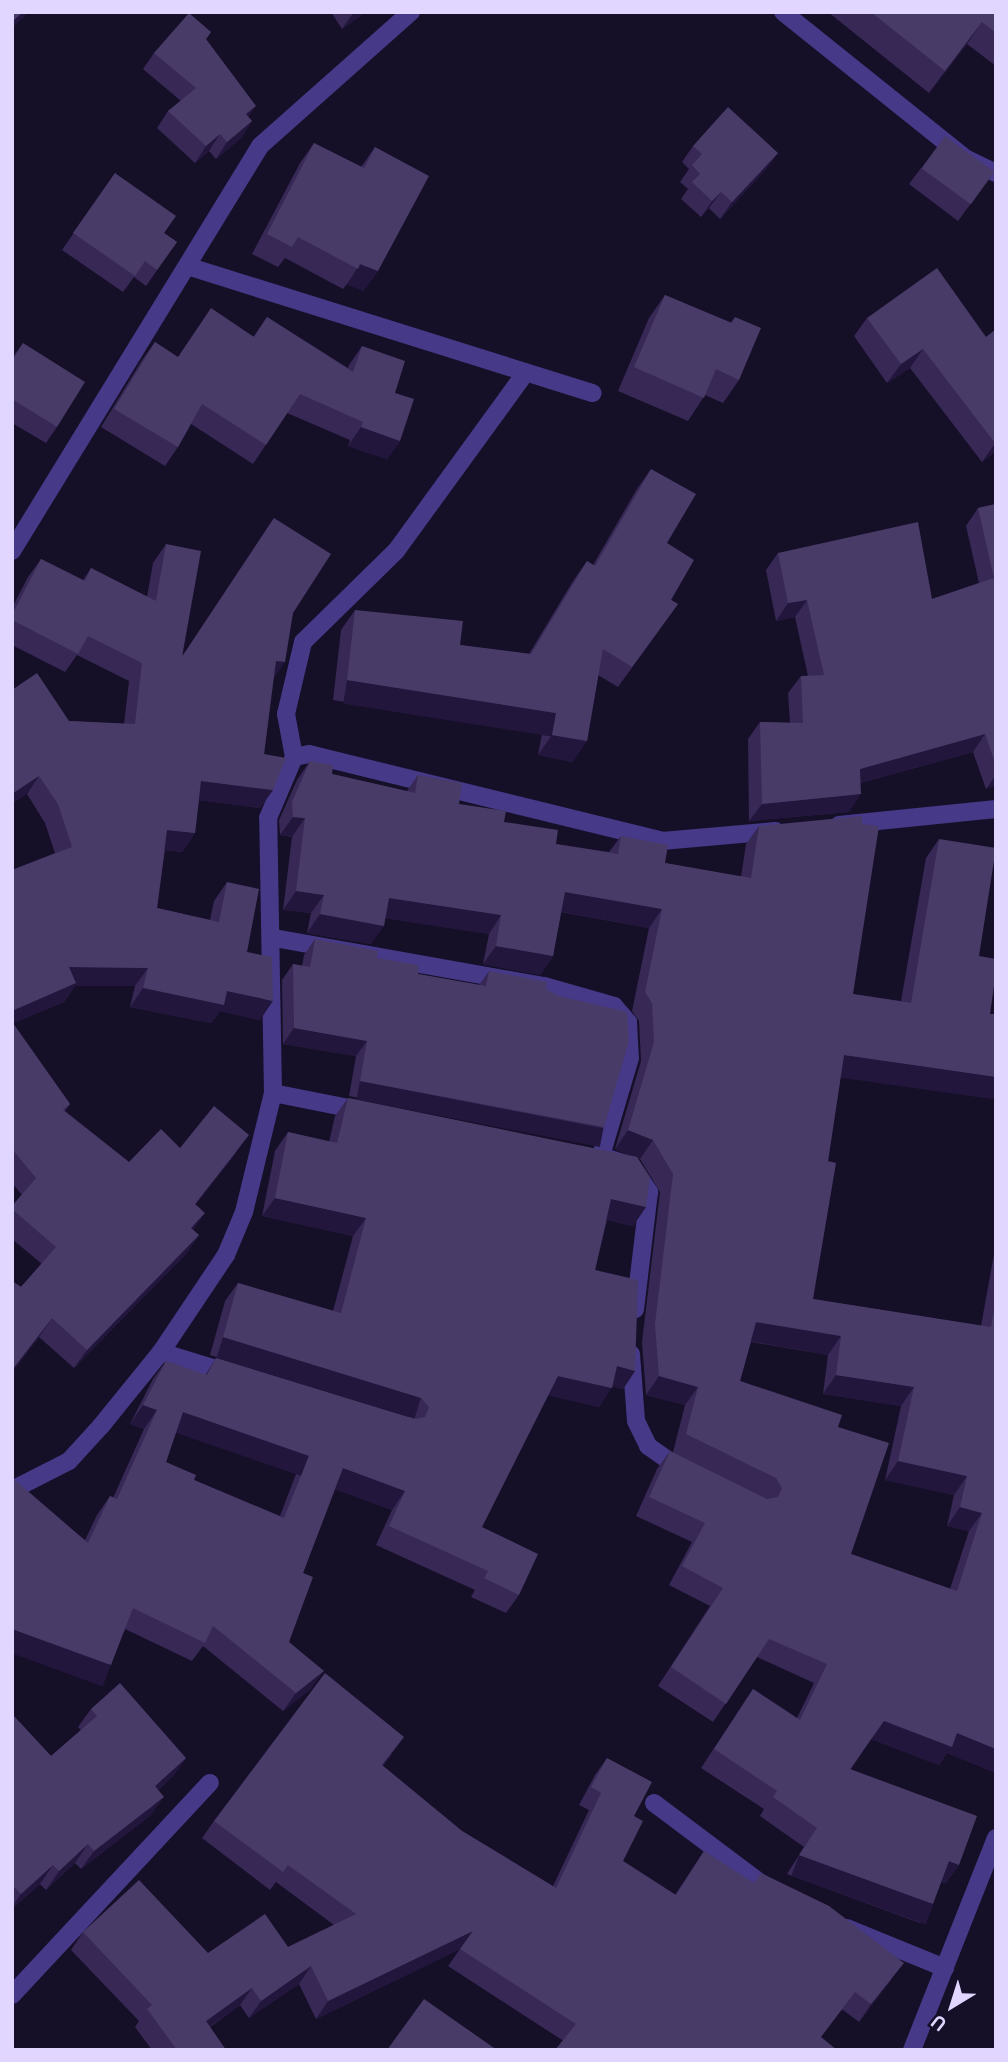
<!DOCTYPE html>
<style>
body{margin:0}
#map{position:relative;width:1008px;height:2062px;overflow:hidden;background:#160f28;font-family:"Space Grotesk",sans-serif}
div>[style]{position:absolute}
.minor>*{height:18px;margin:-9px;padding:0 9px;transform-origin:9px;border-radius:9px;background:#463988}
.wall>*{inset:0;background:#372856}
.shaded-wall>*{inset:0;background:#22163c;transform-origin:0 0}
.building>*{inset:0;background:#493b68;transform-origin:0 0}
span{translate:-50% -50%;white-space:nowrap;text-align:center;line-height:1.15;-webkit-text-stroke:5px #160f28;paint-order:stroke}
.frame{position:absolute;inset:0;border:14px solid #e0d6ff;pointer-events:none}
.north{position:absolute;left:917px;top:1971px;width:70px;height:70px;-webkit-text-stroke:5px #160f28;paint-order:stroke;rotate:218deg;font-size:19px;font-weight:700;line-height:28px;text-align:center;color:#e0d6ff}
.north::after{content:'';display:block;margin:auto;width:24px;height:32px;background:#e0d6ff;clip-path:polygon(50% 0,100% 100%,50% 72%,0 100%)}
</style>
<div id="map">
<div class="minor">
<div style="left:783px;top:12px;width:233px;rotate:38.7deg"></div>
<div style="left:965px;top:158px;width:34px;rotate:26deg"></div>
<div style="left:187px;top:266px;width:425px;rotate:17.4deg"></div>
<div style="left:12px;top:551px;width:475px;rotate:-58.5deg"></div>
<div style="left:260px;top:146px;width:202px;rotate:-41.6deg"></div>
<div style="left:294px;top:757px;width:44px;rotate:-100.5deg"></div>
<div style="left:286px;top:714px;width:74px;rotate:-76.7deg"></div>
<div style="left:303px;top:642px;width:130px;rotate:-44.4deg"></div>
<div style="left:396px;top:551px;width:221px;rotate:-54deg"></div>
<div style="left:839px;top:825px;width:158px;rotate:-5.8deg"></div>
<div style="left:274px;top:938px;width:274px;rotate:10.1deg"></div>
<div style="left:544px;top:986px;width:73px;rotate:15.9deg"></div>
<div style="left:614px;top:1006px;width:21px;rotate:49deg"></div>
<div style="left:628px;top:1022px;width:36px;rotate:87deg"></div>
<div style="left:630px;top:1058px;width:102px;rotate:106.5deg"></div>
<div style="left:601px;top:1156px;width:32px;rotate:18deg"></div>
<div style="left:631px;top:1166px;width:32px;rotate:55deg"></div>
<div style="left:649px;top:1192px;width:118px;rotate:96.8deg"></div>
<div style="left:273px;top:1093px;width:93px;rotate:11.2deg"></div>
<div style="left:161px;top:1352px;width:74px;rotate:17.2deg"></div>
<div style="left:631px;top:1354px;width:67px;rotate:85.7deg"></div>
<div style="left:636px;top:1421px;width:28px;rotate:64deg"></div>
<div style="left:648px;top:1446px;width:42px;rotate:35.2deg"></div>
<div style="left:12px;top:1490px;width:64px;rotate:-27deg"></div>
<div style="left:69px;top:1461px;width:47px;rotate:-47.6deg"></div>
<div style="left:101px;top:1426px;width:95px;rotate:-51deg"></div>
<div style="left:161px;top:1352px;width:117px;rotate:-56.2deg"></div>
<div style="left:226px;top:1255px;width:47px;rotate:-67.3deg"></div>
<div style="left:244px;top:1212px;width:122px;rotate:-76.3deg"></div>
<div style="left:273px;top:1093px;width:275px;rotate:-91deg"></div>
<div style="left:268px;top:818px;width:66px;rotate:-66.9deg"></div>
<div style="left:294px;top:757px;width:15px;rotate:-11deg"></div>
<div style="left:309px;top:754px;width:364px;rotate:13.8deg"></div>
<div style="left:662px;top:841px;width:114px;rotate:-5deg"></div>
<div style="left:654px;top:1803px;width:151px;rotate:36.9deg"></div>
<div style="left:847px;top:1928px;width:106px;rotate:22.2deg"></div>
<div style="left:12px;top:1995px;width:290px;rotate:-47deg"></div>
<div style="left:912px;top:2050px;width:228px;rotate:-68.4deg"></div>
</div>
<div class="wall">
<div style="clip-path:polygon(331px 12px,366px 12px,342px 29px)"></div>
<div style="clip-path:polygon(828px 12px,996px 12px,996px 66px,967px 44px,929px 93px)"></div>
<div style="clip-path:polygon(211px 32px,206px 39px,248px 117px,252px 121px,241px 138px,216px 159px,209px 151px,195px 163px,157px 128px,168px 111px,181px 101px,143px 69px,154px 53px)"></div>
<div style="clip-path:polygon(314px 143px,361px 167px,375px 147px,378px 271px,363px 291px,347px 284px,343px 289px,285px 258px,278px 267px,252px 254px,300px 163px)"></div>
<div style="clip-path:polygon(693px 146px,778px 153px,766px 169px,720px 219px,709px 208px,701px 217px,681px 199px,688px 189px,680px 182px,689px 169px,682px 162px)"></div>
<div style="clip-path:polygon(921px 168px,994px 172px,958px 221px,909px 184px)"></div>
<div style="clip-path:polygon(115px 173px,164px 233px,177px 242px,146px 286px,134px 277px,123px 292px,62px 250px)"></div>
<div style="clip-path:polygon(665px 295px,730px 323px,735px 317px,739px 380px,723px 403px,705px 395px,688px 421px,618px 391px,649px 318px)"></div>
<div style="clip-path:polygon(267px 317px,348px 368px,349px 365px,362px 346px,395px 393px,400px 441px,387px 459px,348px 446px,350px 440px,287px 413px,253px 464px,191px 424px,178px 447px,165px 466px,101px 427px,142px 360px,155px 342px,177px 357px,254px 336px)"></div>
<div style="clip-path:polygon(867px 318px,986px 337px,996px 451px,982px 462px,910px 368px,887px 383px,854px 336px)"></div>
<div style="clip-path:polygon(23px 343px,57px 427px,46px 443px,12px 423px,12px 358px)"></div>
<div style="clip-path:polygon(651px 469px,667px 543px,671px 600px,678px 604px,618px 687px,598px 675px,587px 741px,572px 762px,538px 755px,542px 734px,333px 700px,341px 630px,355px 610px,460px 645px,529px 654px,573px 581px,587px 561px,593px 565px,637px 489px)"></div>
<div style="clip-path:polygon(996px 504px,996px 785px,986px 789px,973px 752px,860px 783px,849px 812px,749px 821px,748px 739px,760px 722px,790px 723px,788px 693px,801px 676px,808px 676px,795px 617px,776px 621px,766px 570px,778px 553px,932px 599px,979px 583px,966px 526px,978px 508px)"></div>
<div style="clip-path:polygon(274px 518px,293px 613px,273px 679px,264px 754px,273px 790px,260px 808px,199px 800px,195px 833px,182px 852px,165px 850px,157px 908px,210px 920px,214px 901px,227px 882px,247px 952px,260px 1020px,220px 1011px,211px 1023px,130px 1007px,135px 986px,75px 986px,64px 1002px,13px 1023px,70px 1104px,65px 1111px,129px 1162px,180px 1148px,236px 1153px,196px 1204px,193px 1230px,199px 1235px,186px 1254px,74px 1368px,39px 1337px,12px 1372px,12px 1281px,21px 1287px,42px 1264px,12px 1239px,12px 1206px,22px 1195px,12px 1183px,12px 870px,55px 853px,45px 823px,27px 794px,69px 721px,124px 724px,129px 681px,77px 655px,65px 672px,12px 645px,12px 608px,28px 577px,41px 559px,83px 580px,91px 568px,147px 597px,153px 563px,166px 544px,183px 655px)"></div>
<div style="clip-path:polygon(evenodd,310px 761px,332px 774px,407px 791px,418px 775px,459px 804px,556px 844px,609px 852px,621px 836px,665px 863px,741px 877px,746px 844px,759px 826px,853px 994px,901px 1001px,926px 858px,939px 839px,979px 956px,990px 1014px,996px 1014px,996px 1097px,841px 1075px,828px 1161px,813px 1299px,981px 1326px,996px 1243px,996px 1773px,947px 1753px,939px 1765px,871px 1739px,851px 1769px,959px 1865px,946px 1883px,941px 1882px,920px 1923px,787px 1874px,804px 1847px,760px 1816px,764px 1809px,701px 1768px,753px 1689px,797px 1718px,814px 1683px,757px 1657px,713px 1722px,658px 1686px,710px 1606px,669px 1585px,692px 1542px,636px 1516px,657px 1469px,670px 1451px,673px 1452px,685px 1405px,646px 1395px,642px 1342px,660px 1192px,640px 1159px,637px 1158px,646px 1207px,633px 1226px,607px 1220px,595px 1270px,635px 1371px,623px 1389px,612px 1386px,599px 1407px,548px 1395px,482px 1527px,519px 1595px,506px 1613px,471px 1597px,475px 1590px,376px 1545px,392px 1510px,335px 1489px,303px 1573px,289px 1642px,311px 1689px,283px 1711px,203px 1646px,192px 1661px,125px 1629px,99px 1684px,12px 1652px,12px 1484px,85px 1540px,97px 1515px,110px 1496px,113px 1498px,144px 1429px,130px 1424px,153px 1379px,166px 1361px,205px 1375px,216px 1358px,410px 1418px,408px 1416px,210px 1355px,225px 1301px,238px 1283px,333px 1311px,353px 1236px,262px 1216px,275px 1151px,288px 1132px,329px 1142px,335px 1116px,348px 1098px,634px 1157px,615px 1149px,641px 1061px,639px 1021px,632px 1011px,649px 928px,561px 912px,553px 956px,540px 975px,483px 964px,489px 934px,385px 918px,371px 944px,307px 933px,311px 913px,283px 910px,292px 837px,280px 835px,279px 820px,297px 780px,310px 761px,751px 1342px,828px 1355px,823px 1394px,901px 1406px,885px 1480px,954px 1495px,947px 1526px,969px 1531px,950px 1589px,851px 1554px,838px 1427px,740px 1381px,751px 1342px,310px 761px,176px 1432px,296px 1474px,280px 1516px,194px 1480px,166px 1462px,176px 1432px)"></div>
<div style="clip-path:polygon(315px 939px,377px 958px,418px 974px,479px 985px,489px 971px,546px 989px,604px 1127px,593px 1143px,349px 1096px,356px 1056px,283px 1044px,282px 980px,293px 964px,302px 966px,304px 955px)"></div>
<div style="clip-path:polygon(91px 1709px,186px 1758px,173px 1776px,158px 1790px,151px 1815px,81px 1869px,75px 1863px,46px 1890px,40px 1884px,12px 1909px,12px 1714px,51px 1756px,81px 1730px,78px 1727px)"></div>
<div style="clip-path:polygon(392px 1754px,383px 1766px,462px 1831px,553px 1886px,589px 1810px,579px 1805px,595px 1775px,607px 1758px,634px 1816px,623px 1861px,675px 1895px,704px 1851px,891px 1980px,859px 2022px,843px 2010px,562px 2040px,448px 1966px,460px 1949px,316px 2019px,299px 1984px,249px 2018px,240px 2005px,210px 2027px,226px 2050px,152px 2050px,135px 2027px,139px 2021px,71px 1950px,83px 1932px,208px 1953px,288px 1947px,334px 1925px,276px 1882px,270px 1890px,202px 1838px,214px 1821px)"></div>
</div>
<div class="shaded-wall">
<div style="clip-path:polygon(23px 12px,27px 12px,24px 17px,12px 28px,12px 22px)"></div>
<div style="clip-path:polygon(354px 12px,366px 12px,342px 29px)"></div>
<div style="clip-path:polygon(982px 22px,967px 44px,929px 93px,945px 71px)"></div>
<div style="clip-path:polygon(256px 106px,244px 123px,246px 114px)"></div>
<div style="clip-path:polygon(252px 121px,241px 138px,216px 159px,227px 142px)"></div>
<div style="clip-path:polygon(220px 134px,209px 151px,195px 163px,206px 146px)"></div>
<div style="clip-path:polygon(778px 153px,766px 169px,720px 219px,732px 202px)"></div>
<div style="clip-path:polygon(721px 192px,709px 208px,701px 217px,712px 201px)"></div>
<div style="clip-path:polygon(360px 264px,378px 271px,363px 291px,347px 284px)"></div>
<div style="clip-path:polygon(923px 349px,910px 368px,887px 383px,901px 364px)"></div>
<div style="clip-path:polygon(361px 427px,400px 441px,387px 459px,348px 446px)"></div>
<div style="clip-path:polygon(996px 442px,996px 451px,982px 462px)"></div>
<div style="clip-path:polygon(807px 600px,795px 617px,776px 621px,788px 603px)"></div>
<div style="clip-path:polygon(276px 661px,285px 662px,272px 681px)"></div>
<div style="left:347px;top:680px;width:212px;height:24px;rotate:9deg"></div>
<div style="clip-path:polygon(985px 734px,973px 752px,848px 786px,860px 769px)"></div>
<div style="clip-path:polygon(552px 735px,587px 741px,572px 762px,538px 755px)"></div>
<div style="clip-path:polygon(996px 775px,996px 785px,986px 789px)"></div>
<div style="clip-path:polygon(39px 776px,27px 794px,12px 804px,12px 794px)"></div>
<div style="clip-path:polygon(201px 781px,273px 790px,260px 808px,188px 799px)"></div>
<div style="clip-path:polygon(861px 794px,849px 812px,749px 821px,762px 804px)"></div>
<div style="clip-path:polygon(293px 817px,305px 818px,292px 837px,280px 835px)"></div>
<div style="clip-path:polygon(167px 830px,195px 833px,182px 852px,154px 849px)"></div>
<div style="clip-path:polygon(296px 891px,324px 895px,311px 913px,283px 910px)"></div>
<div style="clip-path:polygon(565px 892px,662px 909px,649px 928px,552px 910px)"></div>
<div style="clip-path:polygon(389px 898px,501px 915px,489px 934px,376px 917px)"></div>
<div style="clip-path:polygon(320px 914px,384px 926px,371px 944px,307px 933px)"></div>
<div style="clip-path:polygon(496px 946px,553px 956px,540px 975px,483px 964px)"></div>
<div style="clip-path:polygon(69px 967px,148px 968px,135px 986px,75px 986px,64px 1002px,12px 1024px,12px 1011px)"></div>
<div style="clip-path:polygon(143px 988px,227px 991px,273px 1001px,260px 1020px,220px 1011px,211px 1023px,130px 1007px)"></div>
<div style="clip-path:polygon(294px 1028px,367px 1041px,356px 1056px,283px 1044px)"></div>
<div style="left:844px;top:1055px;width:154px;height:23px;rotate:8deg"></div>
<div style="left:360px;top:1081px;width:248px;height:19px;rotate:11deg"></div>
<div style="clip-path:polygon(628px 1130px,653px 1140px,640px 1159px,615px 1149px)"></div>
<div style="clip-path:polygon(249px 1135px,236px 1153px,182px 1222px,195px 1204px)"></div>
<div style="clip-path:polygon(275px 1198px,366px 1218px,353px 1236px,262px 1216px)"></div>
<div style="clip-path:polygon(611px 1199px,646px 1207px,633px 1226px,598px 1218px)"></div>
<div style="clip-path:polygon(205px 1213px,192px 1232px,191px 1228px)"></div>
<div style="clip-path:polygon(199px 1235px,186px 1254px,74px 1368px,87px 1350px)"></div>
<div style="clip-path:polygon(52px 1318px,39px 1337px,12px 1372px,12px 1370px)"></div>
<div style="clip-path:polygon(756px 1322px,841px 1336px,828px 1355px,743px 1340px)"></div>
<div style="left:223px;top:1337px;width:207px;height:22px;rotate:17deg"></div>
<div style="clip-path:polygon(617px 1366px,635px 1371px,623px 1389px,604px 1384px)"></div>
<div style="clip-path:polygon(836px 1375px,914px 1387px,901px 1406px,823px 1394px)"></div>
<div style="clip-path:polygon(558px 1376px,612px 1388px,599px 1407px,545px 1395px)"></div>
<div style="clip-path:polygon(659px 1376px,698px 1387px,685px 1405px,646px 1395px)"></div>
<div style="clip-path:polygon(143px 1405px,157px 1410px,144px 1429px,130px 1424px)"></div>
<div style="left:183px;top:1412px;width:133px;height:22px;rotate:19deg"></div>
<div style="clip-path:polygon(898px 1461px,967px 1476px,954px 1495px,885px 1480px)"></div>
<div style="clip-path:polygon(343px 1468px,405px 1491px,392px 1510px,330px 1487px)"></div>
<div style="clip-path:polygon(960px 1507px,982px 1513px,969px 1531px,947px 1526px)"></div>
<div style="left:12px;top:1629px;width:105px;height:23px;rotate:20deg"></div>
<div style="clip-path:polygon(324px 1671px,311px 1689px,283px 1711px,296px 1693px)"></div>
<div style="clip-path:polygon(884px 1721px,957px 1733px,996px 1749px,996px 1773px,947px 1753px,939px 1765px,871px 1739px)"></div>
<div style="clip-path:polygon(404px 1737px,392px 1754px,370px 1782px,382px 1765px)"></div>
<div style="clip-path:polygon(186px 1758px,173px 1776px,142px 1804px,155px 1786px)"></div>
<div style="clip-path:polygon(164px 1797px,151px 1815px,81px 1869px,94px 1851px)"></div>
<div style="clip-path:polygon(88px 1844px,75px 1863px,46px 1890px,59px 1871px)"></div>
<div style="left:799px;top:1855px;width:143px;height:22px;rotate:20deg"></div>
<div style="clip-path:polygon(949px 1861px,959px 1865px,946px 1883px,936px 1880px)"></div>
<div style="clip-path:polygon(53px 1865px,40px 1884px,12px 1909px,12px 1907px,21px 1894px)"></div>
<div style="clip-path:polygon(473px 1931px,461px 1949px,316px 2019px,328px 2001px)"></div>
<div style="clip-path:polygon(904px 1963px,891px 1980px,859px 2022px,871px 2004px)"></div>
<div style="clip-path:polygon(311px 1966px,299px 1984px,249px 2018px,261px 2001px)"></div>
<div style="clip-path:polygon(252px 1988px,240px 2005px,193px 2038px,206px 2021px)"></div>
</div>
<div class="building">
<div style="clip-path:polygon(12px 12px,23px 12px,12px 22px)"></div>
<div style="clip-path:polygon(871px 12px,996px 12px,996px 33px,982px 22px,945px 71px)"></div>
<div style="clip-path:polygon(189px 13px,211px 32px,206px 39px,256px 106px,246px 114px,252px 121px,227px 142px,220px 134px,206px 146px,168px 111px,196px 88px,154px 53px)"></div>
<div style="clip-path:polygon(728px 107px,778px 153px,732px 202px,721px 192px,712px 201px,692px 182px,700px 174px,692px 165px,702px 154px,693px 146px)"></div>
<div style="left:945px;top:136px;width:61px;height:40px;rotate:36deg"></div>
<div style="clip-path:polygon(314px 143px,364px 168px,375px 147px,429px 176px,378px 271px,360px 264px,358px 269px,298px 237px,292px 247px,267px 234px)"></div>
<div style="clip-path:polygon(115px 173px,176px 216px,164px 233px,177px 242px,157px 270px,145px 261px,135px 276px,73px 233px)"></div>
<div style="clip-path:polygon(937px 268px,986px 337px,996px 329px,995px 443px,923px 349px,901px 364px,867px 318px)"></div>
<div style="clip-path:polygon(665px 295px,732px 323px,735px 317px,761px 328px,739px 380px,716px 369px,704px 398px,634px 367px)"></div>
<div style="clip-path:polygon(211px 308px,254px 337px,267px 317px,353px 372px,362px 346px,405px 361px,395px 393px,414px 399px,400px 441px,361px 427px,363px 422px,300px 394px,266px 445px,202px 404px,178px 447px,114px 409px,155px 342px,178px 357px)"></div>
<div style="clip-path:polygon(23px 343px,85px 382px,57px 427px,12px 399px,12px 361px)"></div>
<div style="clip-path:polygon(651px 469px,696px 494px,667px 543px,694px 560px,671px 600px,678px 604px,632px 667px,603px 649px,587px 741px,552px 735px,556px 713px,347px 680px,355px 610px,463px 621px,460px 645px,531px 654px,587px 561px,595px 566px)"></div>
<div style="clip-path:polygon(996px 504px,996px 766px,985px 734px,860px 769px,861px 794px,762px 804px,760px 722px,803px 723px,801px 676px,824px 675px,807px 600px,788px 603px,778px 553px,918px 522px,932px 599px,994px 578px,978px 508px)"></div>
<div style="clip-path:polygon(274px 518px,331px 554px,293px 613px,285px 662px,276px 661px,264px 754px,286px 758px,273px 790px,201px 781px,195px 833px,167px 830px,157px 908px,219px 922px,227px 882px,259px 889px,247px 952px,272px 957px,273px 1001px,227px 991px,224px 1005px,143px 988px,148px 968px,69px 967px,76px 983px,12px 1011px,12px 870px,72px 847px,58px 804px,39px 776px,12px 794px,12px 690px,37px 673px,69px 721px,135px 724px,142px 663px,88px 636px,78px 654px,12px 620px,12px 615px,41px 559px,85px 581px,91px 568px,156px 601px,166px 544px,201px 551px,182px 657px)"></div>
<div style="clip-path:polygon(evenodd,310px 761px,333px 765px,332px 774px,415px 793px,418px 775px,462px 783px,459px 804px,506px 811px,504px 822px,558px 830px,556px 844px,618px 854px,621px 836px,668px 845px,665px 863px,751px 878px,759px 826px,862px 816px,862px 824px,879px 826px,853px 994px,911px 1003px,939px 839px,996px 848px,979px 956px,996px 959px,996px 972px,990px 1014px,996px 1014px,996px 1077px,844px 1055px,828px 1161px,836px 1163px,813px 1299px,991px 1327px,996px 1300px,996px 1749px,957px 1733px,952px 1747px,884px 1721px,850px 1769px,977px 1816px,959px 1865px,949px 1861px,933px 1904px,799px 1855px,817px 1828px,773px 1797px,777px 1791px,714px 1749px,753px 1689px,800px 1720px,827px 1664px,769px 1639px,726px 1704px,671px 1667px,723px 1588px,682px 1566px,705px 1523px,649px 1497px,670px 1451px,767px 1499px,778px 1497px,782px 1488px,776px 1478px,686px 1434px,698px 1387px,659px 1376px,655px 1324px,673px 1174px,653px 1140px,628px 1130px,654px 1042px,652px 1003px,645px 992px,662px 909px,565px 892px,553px 956px,496px 946px,501px 915px,389px 898px,384px 926px,320px 914px,324px 895px,296px 891px,305px 818px,293px 817px,292px 802px,310px 761px,756px 1322px,841px 1336px,836px 1375px,914px 1387px,898px 1461px,967px 1476px,960px 1507px,982px 1513px,957px 1591px,851px 1554px,889px 1443px,838px 1427px,842px 1415px,740px 1381px,756px 1322px)"></div>
<div style="clip-path:polygon(315px 939px,378px 951px,377px 958px,419px 965px,418px 974px,486px 986px,489px 971px,547px 982px,546px 989px,559px 996px,627px 1012px,629px 1041px,604px 1127px,360px 1081px,367px 1041px,294px 1028px,293px 964px,310px 967px)"></div>
<div style="clip-path:polygon(12px 1022px,70px 1104px,63px 1110px,129px 1162px,161px 1129px,180px 1148px,214px 1106px,249px 1135px,195px 1204px,205px 1213px,191px 1228px,199px 1235px,87px 1350px,52px 1318px,12px 1370px,12px 1281px,21px 1287px,56px 1247px,12px 1209px,12px 1206px,36px 1178px,12px 1149px)"></div>
<div style="clip-path:polygon(evenodd,348px 1098px,637px 1157px,650px 1177px,646px 1207px,611px 1199px,595px 1270px,638px 1280px,635px 1371px,617px 1366px,612px 1388px,558px 1376px,482px 1527px,538px 1554px,519px 1595px,484px 1578px,488px 1571px,389px 1526px,405px 1491px,343px 1468px,303px 1573px,313px 1577px,289px 1642px,324px 1671px,296px 1693px,213px 1626px,205px 1643px,133px 1608px,111px 1665px,12px 1629px,12px 1484px,15px 1480px,88px 1543px,110px 1496px,117px 1499px,157px 1410px,143px 1405px,166px 1361px,207px 1375px,216px 1358px,415px 1419px,425px 1417px,429px 1407px,421px 1398px,223px 1337px,238px 1283px,341px 1313px,366px 1218px,275px 1198px,288px 1132px,337px 1143px,348px 1098px,183px 1412px,309px 1456px,284px 1518px,194px 1480px,196px 1475px,166px 1462px,183px 1412px)"></div>
<div style="clip-path:polygon(325px 1673px,404px 1737px,382px 1765px,462px 1831px,556px 1888px,601px 1793px,591px 1787px,607px 1758px,652px 1782px,634px 1816px,643px 1821px,623px 1861px,676px 1895px,704px 1851px,754px 1883px,761px 1873px,829px 1906px,904px 1963px,871px 2004px,855px 1992px,821px 2037px,837px 2050px,555px 2050px,576px 2024px,460px 1949px,473px 1931px,328px 2001px,311px 1966px,261px 2001px,252px 1988px,206px 2021px,226px 2050px,177px 2050px,147px 2009px,152px 2005px,83px 1932px,139px 1880px,208px 1953px,265px 1914px,288px 1947px,356px 1914px,288px 1865px,283px 1872px,214px 1821px)"></div>
<div style="clip-path:polygon(120px 1683px,186px 1758px,155px 1786px,164px 1797px,94px 1851px,88px 1844px,59px 1871px,53px 1865px,21px 1894px,12px 1885px,12px 1714px,51px 1756px,97px 1716px,91px 1709px)"></div>
<div style="clip-path:polygon(424px 1999px,497px 2050px,387px 2050px)"></div>
</div>
<div class="frame"></div>
<div class="north">U</div>
</div>
